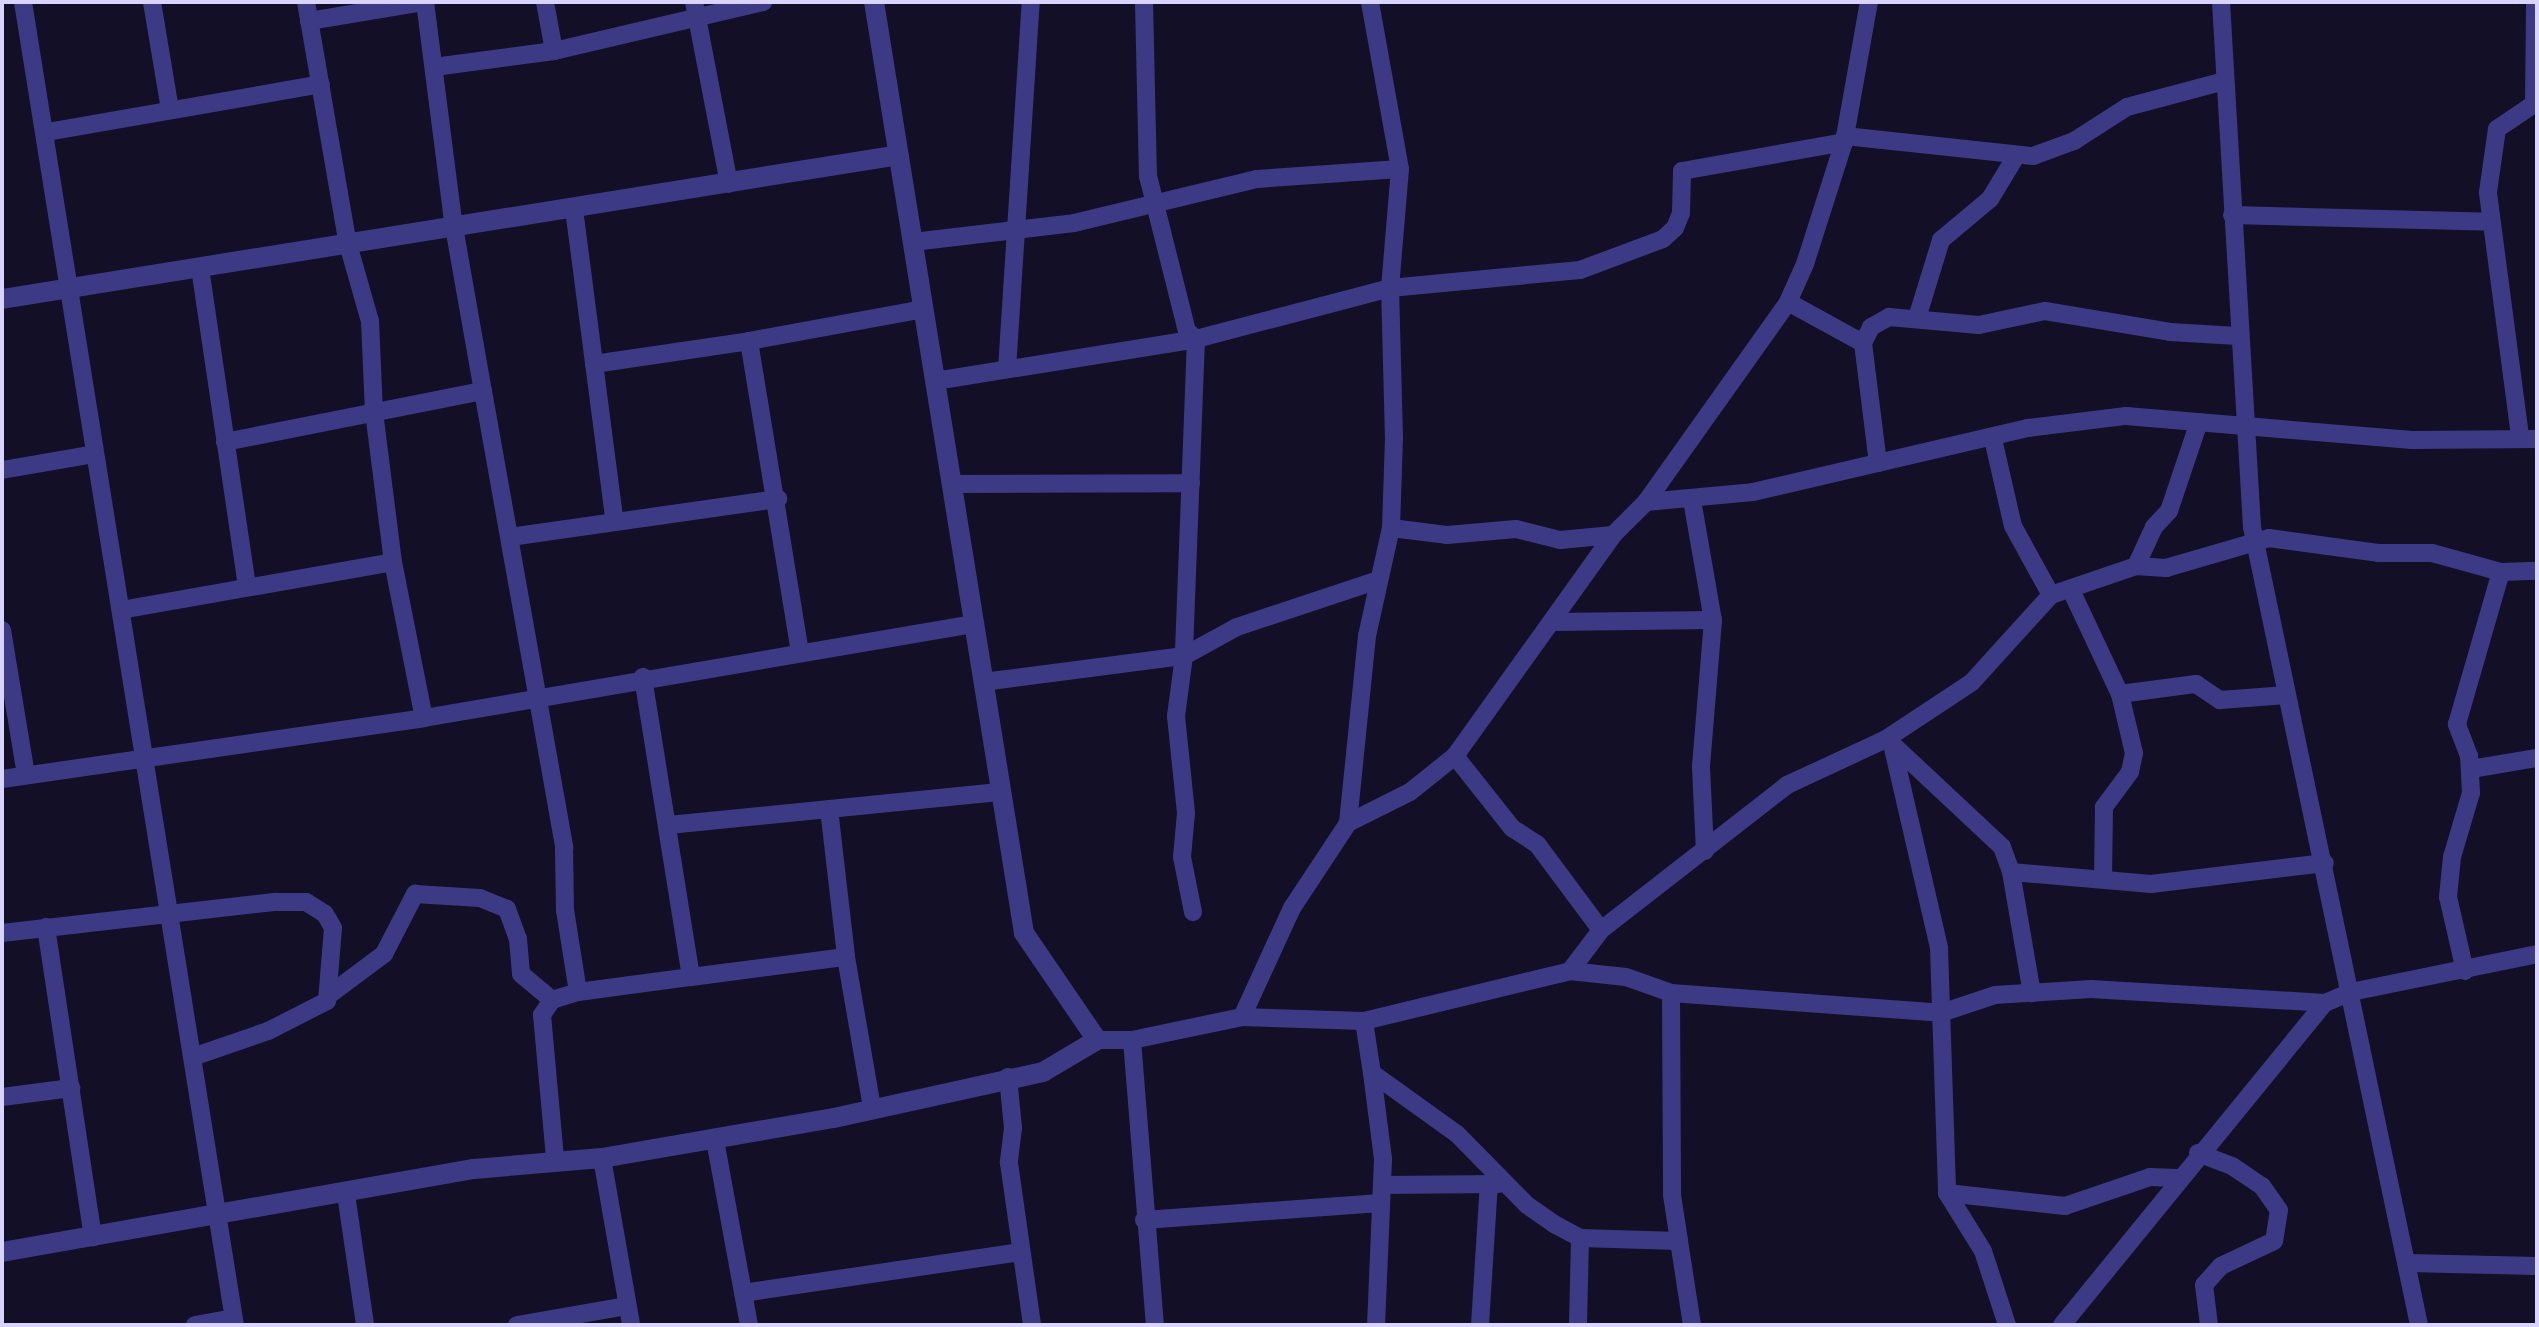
<!DOCTYPE html>
<style>
body{margin:0}
#map{position:relative;width:2539px;height:1327px;overflow:hidden;background:#130f26;font-family:Commissioner,sans-serif}
div>[style]{position:absolute}
.minor>*{height:18px;margin:-9px;padding:0 9px;transform-origin:9px;border-radius:9px;background:#3d3a85}
.tertiary>*{height:20px;margin:-10px;padding:0 10px;transform-origin:10px;border-radius:10px;background:#3d3a85}
span{translate:-50% -50%;white-space:nowrap;text-align:center;line-height:1.15;-webkit-text-stroke:6px #130f26;paint-order:stroke}
.frame{position:absolute;inset:0;border:4px solid #d9d4ff;pointer-events:none}
</style>
<div id="map">
<div class="minor">
<div style="left:23px;top:2px;width:1340px;rotate:80.9deg"></div>
<div style="left:152px;top:2px;width:109px;rotate:80.5deg"></div>
<div style="left:306px;top:2px;width:246px;rotate:80.2deg"></div>
<div style="left:348px;top:244px;width:80px;rotate:74.1deg"></div>
<div style="left:370px;top:321px;width:91px;rotate:87.5deg"></div>
<div style="left:374px;top:412px;width:151px;rotate:82.8deg"></div>
<div style="left:393px;top:562px;width:159px;rotate:78.8deg"></div>
<div style="left:425px;top:2px;width:227px;rotate:82.7deg"></div>
<div style="left:454px;top:227px;width:167px;rotate:80deg"></div>
<div style="left:545px;top:2px;width:50px;rotate:79.6deg"></div>
<div style="left:694px;top:2px;width:185px;rotate:79.1deg"></div>
<div style="left:1144px;top:2px;width:174px;rotate:88.7deg"></div>
<div style="left:1148px;top:176px;width:160px;rotate:75.9deg"></div>
<div style="left:1187px;top:331px;width:12px;rotate:42deg"></div>
<div style="left:1196px;top:339px;width:317px;rotate:92.2deg"></div>
<div style="left:1184px;top:656px;width:61px;rotate:97.6deg"></div>
<div style="left:1176px;top:716px;width:98px;rotate:84.1deg"></div>
<div style="left:1186px;top:813px;width:44px;rotate:95.2deg"></div>
<div style="left:1182px;top:857px;width:56px;rotate:78.7deg"></div>
<div style="left:2221px;top:2px;width:526px;rotate:86.62deg"></div>
<div style="left:2252px;top:527px;width:815px;rotate:78.18deg"></div>
<div style="left:309px;top:21px;width:117px;rotate:-9.4deg"></div>
<div style="left:434px;top:67px;width:121px;rotate:-7.6deg"></div>
<div style="left:554px;top:51px;width:215px;rotate:-13.2deg"></div>
<div style="left:47px;top:132px;width:278px;rotate:-9.9deg"></div>
<div style="left:1845px;top:136px;width:189px;rotate:6.1deg"></div>
<div style="left:2033px;top:156px;width:44px;rotate:-20.1deg"></div>
<div style="left:2074px;top:141px;width:63px;rotate:-32.7deg"></div>
<div style="left:2127px;top:107px;width:101px;rotate:-14.9deg"></div>
<div style="left:574px;top:209px;width:313px;rotate:82.6deg"></div>
<div style="left:2232px;top:215px;width:259px;rotate:1.5deg"></div>
<div style="left:913px;top:242px;width:162px;rotate:-6.7deg"></div>
<div style="left:1074px;top:223px;width:188px;rotate:-13.5deg"></div>
<div style="left:1257px;top:179px;width:143px;rotate:-4deg"></div>
<div style="left:200px;top:268px;width:321px;rotate:81.6deg"></div>
<div style="left:1788px;top:302px;width:85px;rotate:28.7deg"></div>
<div style="left:1863px;top:343px;width:121px;rotate:82.9deg"></div>
<div style="left:1917px;top:318px;width:82px;rotate:-72.9deg"></div>
<div style="left:1941px;top:240px;width:64px;rotate:-39.9deg"></div>
<div style="left:1990px;top:199px;width:50px;rotate:-58.8deg"></div>
<div style="left:749px;top:341px;width:177px;rotate:-10.4deg"></div>
<div style="left:1863px;top:343px;width:18px;rotate:-63deg"></div>
<div style="left:1871px;top:327px;width:21px;rotate:-29deg"></div>
<div style="left:1889px;top:317px;width:90px;rotate:5.1deg"></div>
<div style="left:1979px;top:325px;width:67px;rotate:-12deg"></div>
<div style="left:2045px;top:311px;width:127px;rotate:9.5deg"></div>
<div style="left:2170px;top:332px;width:68px;rotate:3.4deg"></div>
<div style="left:594px;top:364px;width:157px;rotate:-8.4deg"></div>
<div style="left:749px;top:341px;width:314px;rotate:80.7deg"></div>
<div style="left:1007px;top:369px;width:368px;rotate:-86.3deg"></div>
<div style="left:935px;top:381px;width:264px;rotate:-9.1deg"></div>
<div style="left:1196px;top:339px;width:201px;rotate:-14.7deg"></div>
<div style="left:1390px;top:288px;width:191px;rotate:-5.4deg"></div>
<div style="left:1580px;top:270px;width:89px;rotate:-20.5deg"></div>
<div style="left:1663px;top:239px;width:16px;rotate:-43deg"></div>
<div style="left:1675px;top:228px;width:16px;rotate:-68deg"></div>
<div style="left:1681px;top:213px;width:42px;rotate:-88.6deg"></div>
<div style="left:1682px;top:171px;width:165px;rotate:-10.1deg"></div>
<div style="left:2520px;top:436px;width:246px;rotate:-97.5deg"></div>
<div style="left:2488px;top:192px;width:64px;rotate:-81.9deg"></div>
<div style="left:2497px;top:129px;width:45px;rotate:-34deg"></div>
<div style="left:2534px;top:104px;width:102px;rotate:-89.4deg"></div>
<div style="left:1993px;top:439px;width:89px;rotate:77.1deg"></div>
<div style="left:2013px;top:526px;width:79px;rotate:61.2deg"></div>
<div style="left:225px;top:442px;width:263px;rotate:-11.2deg"></div>
<div style="left:483px;top:391px;width:464px;rotate:79.9deg"></div>
<div style="left:564px;top:848px;width:62px;rotate:89.1deg"></div>
<div style="left:565px;top:910px;width:83px;rotate:81deg"></div>
<div style="left:578px;top:992px;width:27px;rotate:163deg"></div>
<div style="left:552px;top:1000px;width:18px;rotate:124deg"></div>
<div style="left:542px;top:1015px;width:145px;rotate:84.8deg"></div>
<div style="left:2px;top:470px;width:94px;rotate:-9.8deg"></div>
<div style="left:951px;top:484px;width:240px;rotate:-0.2deg"></div>
<div style="left:1692px;top:500px;width:122px;rotate:80.1deg"></div>
<div style="left:1713px;top:620px;width:147px;rotate:94.7deg"></div>
<div style="left:1701px;top:767px;width:84px;rotate:87.3deg"></div>
<div style="left:1646px;top:502px;width:107px;rotate:-5.3deg"></div>
<div style="left:1753px;top:492px;width:282px;rotate:-13.1deg"></div>
<div style="left:2028px;top:428px;width:99px;rotate:-7deg"></div>
<div style="left:2126px;top:416px;width:287px;rotate:4.8deg"></div>
<div style="left:2412px;top:440px;width:125px;rotate:-0.5deg"></div>
<div style="left:1391px;top:528px;width:56px;rotate:7.1deg"></div>
<div style="left:1447px;top:535px;width:69px;rotate:-5deg"></div>
<div style="left:1516px;top:529px;width:45px;rotate:14deg"></div>
<div style="left:1560px;top:540px;width:53px;rotate:-5.4deg"></div>
<div style="left:510px;top:537px;width:271px;rotate:-8.1deg"></div>
<div style="left:2136px;top:566px;width:43px;rotate:-65.2deg"></div>
<div style="left:2154px;top:527px;width:22px;rotate:-47deg"></div>
<div style="left:2169px;top:511px;width:94px;rotate:-71.4deg"></div>
<div style="left:2071px;top:590px;width:115px;rotate:64.8deg"></div>
<div style="left:2120px;top:694px;width:61px;rotate:76.7deg"></div>
<div style="left:2134px;top:753px;width:19px;rotate:102deg"></div>
<div style="left:2130px;top:772px;width:44px;rotate:126.6deg"></div>
<div style="left:2104px;top:807px;width:72px;rotate:90.8deg"></div>
<div style="left:121px;top:610px;width:276px;rotate:-10deg"></div>
<div style="left:1552px;top:622px;width:161px;rotate:-0.7deg"></div>
<div style="left:2px;top:630px;width:147px;rotate:80.6deg"></div>
<div style="left:983px;top:682px;width:203px;rotate:-7.4deg"></div>
<div style="left:1184px;top:656px;width:60px;rotate:-28.7deg"></div>
<div style="left:1237px;top:627px;width:145px;rotate:-18.4deg"></div>
<div style="left:2120px;top:694px;width:77px;rotate:-7.5deg"></div>
<div style="left:2196px;top:684px;width:29px;rotate:34deg"></div>
<div style="left:2220px;top:700px;width:67px;rotate:-4.3deg"></div>
<div style="left:1891px;top:743px;width:152px;rotate:43.1deg"></div>
<div style="left:2002px;top:847px;width:27px;rotate:70deg"></div>
<div style="left:2011px;top:872px;width:141px;rotate:4.9deg"></div>
<div style="left:2151px;top:884px;width:175px;rotate:-6.9deg"></div>
<div style="left:1892px;top:744px;width:209px;rotate:77deg"></div>
<div style="left:1939px;top:948px;width:245px;rotate:88.1deg"></div>
<div style="left:1947px;top:1193px;width:68px;rotate:58.2deg"></div>
<div style="left:1983px;top:1251px;width:78px;rotate:72deg"></div>
<div style="left:1455px;top:756px;width:92px;rotate:51.6deg"></div>
<div style="left:1512px;top:828px;width:30px;rotate:33deg"></div>
<div style="left:1537px;top:844px;width:107px;rotate:53.3deg"></div>
<div style="left:2471px;top:769px;width:67px;rotate:-9.5deg"></div>
<div style="left:2px;top:779px;width:426px;rotate:-8.2deg"></div>
<div style="left:424px;top:718px;width:558px;rotate:-9.7deg"></div>
<div style="left:829px;top:809px;width:149px;rotate:83.4deg"></div>
<div style="left:846px;top:957px;width:153px;rotate:80.2deg"></div>
<div style="left:1348px;top:823px;width:188px;rotate:-84.2deg"></div>
<div style="left:1367px;top:636px;width:111px;rotate:-77.5deg"></div>
<div style="left:1391px;top:528px;width:89px;rotate:-88.1deg"></div>
<div style="left:1394px;top:439px;width:151px;rotate:-91.5deg"></div>
<div style="left:1390px;top:288px;width:119px;rotate:-85.2deg"></div>
<div style="left:1400px;top:169px;width:170px;rotate:-100.2deg"></div>
<div style="left:669px;top:825px;width:334px;rotate:-5.7deg"></div>
<div style="left:2011px;top:872px;width:123px;rotate:80.2deg"></div>
<div style="left:46px;top:927px;width:314px;rotate:81.4deg"></div>
<div style="left:2px;top:933px;width:276px;rotate:-6.5deg"></div>
<div style="left:276px;top:902px;width:30px"></div>
<div style="left:306px;top:902px;width:22px;rotate:32deg"></div>
<div style="left:325px;top:914px;width:16px;rotate:60deg"></div>
<div style="left:333px;top:928px;width:73px;rotate:94.7deg"></div>
<div style="left:327px;top:1001px;width:66px;rotate:153deg"></div>
<div style="left:268px;top:1031px;width:79px;rotate:160.9deg"></div>
<div style="left:1570px;top:971px;width:51px;rotate:-52.9deg"></div>
<div style="left:1601px;top:930px;width:236px;rotate:-37.9deg"></div>
<div style="left:1787px;top:785px;width:109px;rotate:-24.9deg"></div>
<div style="left:1886px;top:739px;width:103px;rotate:-33.5deg"></div>
<div style="left:1972px;top:682px;width:118px;rotate:-47.8deg"></div>
<div style="left:2051px;top:595px;width:90px;rotate:-18.8deg"></div>
<div style="left:2136px;top:566px;width:30px;rotate:4deg"></div>
<div style="left:2166px;top:568px;width:107px;rotate:-16.2deg"></div>
<div style="left:2269px;top:538px;width:110px;rotate:7.8deg"></div>
<div style="left:2378px;top:553px;width:54px"></div>
<div style="left:2432px;top:553px;width:72px;rotate:15.4deg"></div>
<div style="left:2501px;top:572px;width:36px;rotate:-2deg"></div>
<div style="left:2465px;top:971px;width:76px;rotate:-102.9deg"></div>
<div style="left:2448px;top:897px;width:40px;rotate:-84.3deg"></div>
<div style="left:2452px;top:857px;width:67px;rotate:-73.5deg"></div>
<div style="left:2471px;top:793px;width:37px;rotate:-93deg"></div>
<div style="left:2469px;top:756px;width:34px;rotate:-111deg"></div>
<div style="left:2457px;top:724px;width:158px;rotate:-73.9deg"></div>
<div style="left:691px;top:977px;width:156px;rotate:-7.4deg"></div>
<div style="left:578px;top:992px;width:114px;rotate:-7.6deg"></div>
<div style="left:691px;top:977px;width:304px;rotate:-99.1deg"></div>
<div style="left:1671px;top:993px;width:202px;rotate:89.7deg"></div>
<div style="left:1672px;top:1195px;width:47px;rotate:81.3deg"></div>
<div style="left:329px;top:995px;width:69px;rotate:-36.7deg"></div>
<div style="left:384px;top:954px;width:68px;rotate:-62.7deg"></div>
<div style="left:415px;top:894px;width:65px;rotate:3.5deg"></div>
<div style="left:480px;top:898px;width:29px;rotate:22deg"></div>
<div style="left:507px;top:909px;width:32px;rotate:70deg"></div>
<div style="left:518px;top:939px;width:35px;rotate:85deg"></div>
<div style="left:521px;top:974px;width:40px;rotate:40deg"></div>
<div style="left:1242px;top:1017px;width:122px;rotate:1.9deg"></div>
<div style="left:1364px;top:1021px;width:212px;rotate:-13.6deg"></div>
<div style="left:1570px;top:971px;width:56px;rotate:6.1deg"></div>
<div style="left:1626px;top:977px;width:48px;rotate:19.6deg"></div>
<div style="left:1671px;top:993px;width:271px;rotate:4.2deg"></div>
<div style="left:1941px;top:1013px;width:57px;rotate:-18.4deg"></div>
<div style="left:1995px;top:995px;width:96px;rotate:-3.6deg"></div>
<div style="left:2091px;top:989px;width:234px;rotate:3.4deg"></div>
<div style="left:2325px;top:1003px;width:28px;rotate:-23deg"></div>
<div style="left:2351px;top:992px;width:190px;rotate:-11.5deg"></div>
<div style="left:1364px;top:1021px;width:53px;rotate:81.3deg"></div>
<div style="left:1372px;top:1073px;width:105px;rotate:35.7deg"></div>
<div style="left:1457px;top:1134px;width:100px;rotate:45.4deg"></div>
<div style="left:1527px;top:1205px;width:33px;rotate:35deg"></div>
<div style="left:1554px;top:1224px;width:30px;rotate:28deg"></div>
<div style="left:1580px;top:1238px;width:99px;rotate:1.7deg"></div>
<div style="left:1679px;top:1241px;width:85px;rotate:81.2deg"></div>
<div style="left:1097px;top:1040px;width:35px"></div>
<div style="left:1132px;top:1040px;width:112px;rotate:-11.8deg"></div>
<div style="left:1242px;top:1017px;width:120px;rotate:-65.4deg"></div>
<div style="left:1292px;top:908px;width:102px;rotate:-56.6deg"></div>
<div style="left:1348px;top:823px;width:69px;rotate:-26.6deg"></div>
<div style="left:1410px;top:792px;width:58px;rotate:-38.7deg"></div>
<div style="left:1455px;top:756px;width:272px;rotate:-54.4deg"></div>
<div style="left:1613px;top:535px;width:47px;rotate:-45deg"></div>
<div style="left:1646px;top:502px;width:245px;rotate:-54.6deg"></div>
<div style="left:1788px;top:302px;width:42px;rotate:-65.9deg"></div>
<div style="left:1805px;top:264px;width:128px;rotate:-72.3deg"></div>
<div style="left:1844px;top:142px;width:142px;rotate:-79.9deg"></div>
<div style="left:1132px;top:1040px;width:286px;rotate:85.4deg"></div>
<div style="left:1372px;top:1073px;width:87px;rotate:82.7deg"></div>
<div style="left:1383px;top:1159px;width:166px;rotate:92.4deg"></div>
<div style="left:1008px;top:1077px;width:51px;rotate:84.4deg"></div>
<div style="left:1013px;top:1128px;width:35px;rotate:97deg"></div>
<div style="left:1009px;top:1163px;width:164px;rotate:81.9deg"></div>
<div style="left:2px;top:1097px;width:70px;rotate:-7.4deg"></div>
<div style="left:715px;top:1140px;width:188px;rotate:79.6deg"></div>
<div style="left:2198px;top:1153px;width:36px;rotate:21deg"></div>
<div style="left:2232px;top:1166px;width:36px;rotate:34deg"></div>
<div style="left:2262px;top:1186px;width:29px;rotate:55deg"></div>
<div style="left:2279px;top:1210px;width:31px;rotate:99deg"></div>
<div style="left:2274px;top:1241px;width:59px;rotate:154.7deg"></div>
<div style="left:2221px;top:1266px;width:25px;rotate:132deg"></div>
<div style="left:2204px;top:1285px;width:40px;rotate:82.9deg"></div>
<div style="left:602px;top:1158px;width:169px;rotate:80.1deg"></div>
<div style="left:1382px;top:1185px;width:117px;rotate:-0.5deg"></div>
<div style="left:1947px;top:1193px;width:119px;rotate:6.3deg"></div>
<div style="left:2065px;top:1206px;width:90px;rotate:-18.8deg"></div>
<div style="left:2150px;top:1177px;width:27px;rotate:2deg"></div>
<div style="left:346px;top:1194px;width:132px;rotate:81.7deg"></div>
<div style="left:1144px;top:1220px;width:237px;rotate:-4.1deg"></div>
<div style="left:2407px;top:1263px;width:130px;rotate:1.3deg"></div>
<div style="left:743px;top:1293px;width:280px;rotate:-8.4deg"></div>
<div style="left:195px;top:1325px;width:39px;rotate:-10deg"></div>
<div style="left:517px;top:1325px;width:112px;rotate:-9.8deg"></div>
<div style="left:1480px;top:1325px;width:142px;rotate:-86.4deg"></div>
<div style="left:1578px;top:1325px;width:87px;rotate:-88.7deg"></div>
<div style="left:2062px;top:1325px;width:416px;rotate:-50.8deg"></div>
</div>
<div class="tertiary">
<div style="left:2px;top:299px;width:908px;rotate:-9.12deg"></div>
<div style="left:2px;top:1252px;width:479px;rotate:-10deg"></div>
<div style="left:474px;top:1169px;width:128px;rotate:-4.9deg"></div>
<div style="left:602px;top:1158px;width:235px;rotate:-9.8deg"></div>
<div style="left:834px;top:1118px;width:214px;rotate:-12.4deg"></div>
<div style="left:1043px;top:1072px;width:63px;rotate:-30.7deg"></div>
<div style="left:1097px;top:1040px;width:130px;rotate:-124.3deg"></div>
<div style="left:1024px;top:933px;width:943px;rotate:-99.15deg"></div>
</div>
<div class="frame"></div>
</div>
